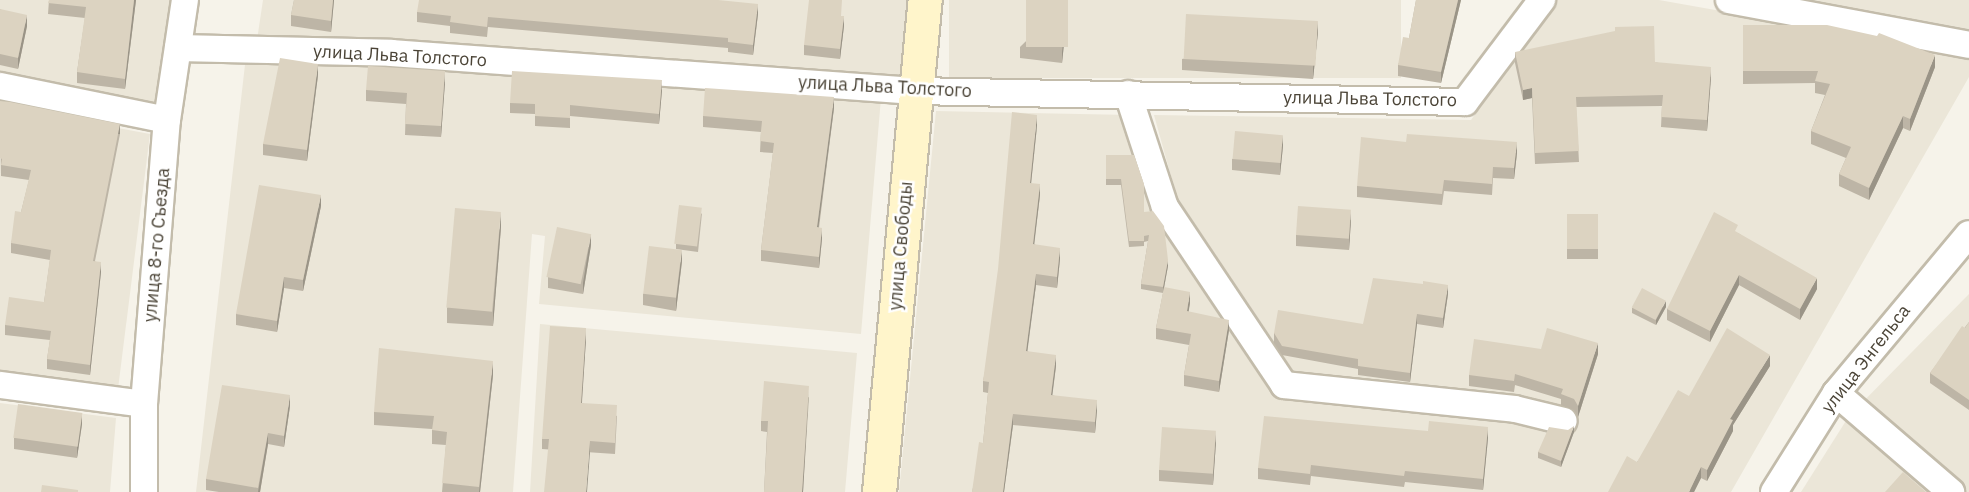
<!DOCTYPE html>
<meta charset="utf-8">
<style>
body{margin:0}
#map{position:relative;width:1969px;height:492px;overflow:hidden;background:#f6f3ea;font-family:"IBM Plex Sans",sans-serif}
div>[style]{position:absolute}
.residential>*{inset:0;background:#ebe6d8;transform-origin:0 0}
.roads{filter:drop-shadow(2px 0 #c3bcab) drop-shadow(-2px 0 #c3bcab) drop-shadow(0 2px #c3bcab) drop-shadow(0 -2px #c3bcab)}
.street>*{height:26px;margin:-13px;padding:0 13px;transform-origin:13px;border-radius:13px;background:#fff}
.secondary>*{height:33px;margin:-16.5px;padding:0 16.5px;transform-origin:16.5px;border-radius:16.5px;background:#fff5cb}
.wall>*{inset:0;background:#bdb5a6;transform-origin:0 0}
.shaded-wall>*{inset:0;background:#9a9487;transform-origin:0 0}
.building>*{inset:0;background:#dcd3c1;transform-origin:0 0}
span{translate:-50% -50%;white-space:nowrap;text-align:center;line-height:1.15;-webkit-text-stroke:5px #fff;paint-order:stroke}
.street-label{font-size:18px;color:#4b4437}
</style>
<div id="map">
<div class="residential">
<div style="clip-path:polygon(0 0,171px 0,156px 109px,0 76px)"></div>
<div style="clip-path:polygon(263px 0,908px 0,900px 78px,257px 40px)"></div>
<div style="left:949px;top:0;width:452px;height:78px"></div>
<div style="clip-path:polygon(1555px 0,1659px 0,1969px 55px,1969px 77px,1731px 492px,899px 492px,936px 111px,1130px 115px,1170px 230px,1287px 382px,1184px 223px,1154px 115px,1471px 120px)"></div>
<div style="clip-path:polygon(1799px 0,1969px 0,1969px 32px)"></div>
<div style="clip-path:polygon(246px 56px,881px 98px,861px 334px,539px 304px,545px 236px,532px 234px,513px 492px,196px 492px)"></div>
<div style="clip-path:polygon(0 106px,150px 134px,118px 389px,0 374px)"></div>
<div style="clip-path:polygon(1969px 294px,1969px 492px,1801px 492px,1849px 416px)"></div>
<div style="clip-path:polygon(540px 324px,857px 353px,845px 492px,530px 492px)"></div>
<div style="clip-path:polygon(0 403px,116px 418px,110px 492px,0 492px)"></div>
</div>
<div class="roads">
<div class="street">
<div style="left:1729px;top:0;width:244px;rotate:10.6deg"></div>
<div style="left:178px;top:48px;width:213px;rotate:1.3deg"></div>
<div style="left:391px;top:53px;width:525px;rotate:4.15deg"></div>
<div style="left:915px;top:91px;width:550px;rotate:1.15deg"></div>
<div style="left:1465px;top:102px;width:128px;rotate:-53deg"></div>
<div style="left:0;top:86px;width:170px;rotate:11.5deg"></div>
<div style="left:1128px;top:94px;width:119px;rotate:71.9deg"></div>
<div style="left:1165px;top:207px;width:214px;rotate:56.2deg"></div>
<div style="left:1284px;top:385px;width:232px;rotate:5.9deg"></div>
<div style="left:1515px;top:409px;width:50px;rotate:13.8deg"></div>
<div style="left:0;top:385px;width:145px;rotate:7.5deg"></div>
<div style="left:1836px;top:393px;width:152px;rotate:40.7deg"></div>
<div style="left:144px;top:492px;width:88px;rotate:-90deg"></div>
<div style="left:144px;top:404px;width:285px;rotate:-85.4deg"></div>
<div style="left:167px;top:120px;width:121px;rotate:-81.5deg"></div>
<div style="left:1774px;top:492px;width:117px;rotate:-57.9deg"></div>
<div style="left:1836px;top:393px;width:207px;rotate:-50.1deg"></div>
</div>
<div class="secondary">
<div style="left:879px;top:492px;width:494px;rotate:-84.7deg"></div>
</div>
</div>
<div class="wall">
<div style="clip-path:polygon(49px 0,136px 0,125px 89px,77px 83px,77px 72px,85px 18px,48px 14px)"></div>
<div style="clip-path:polygon(294px 0,334px 0,331px 32px,291px 26px,291px 15px)"></div>
<div style="clip-path:polygon(1068px 0,1062px 63px,1020px 58px,1020px 47px)"></div>
<div style="clip-path:polygon(1416px 0,1461px 0,1441px 83px,1398px 76px,1398px 65px,1409px 38px)"></div>
<div style="clip-path:polygon(0 9px,27px 26px,18px 69px,0 65px)"></div>
<div style="clip-path:polygon(417px 12px,758px 14px,753px 55px,728px 52px,728px 48px,488px 27px,487px 37px,450px 33px,450px 26px,417px 22px)"></div>
<div style="clip-path:polygon(842px 16px,844px 26px,840px 59px,804px 55px,804px 45px)"></div>
<div style="clip-path:polygon(1743px 25px,1935px 67px,1910px 131px,1903px 128px,1869px 200px,1839px 186px,1839px 174px,1846px 158px,1811px 144px,1811px 131px,1825px 95px,1815px 93px,1815px 83px,1743px 84px)"></div>
<div style="clip-path:polygon(1318px 32px,1313px 79px,1182px 70px,1182px 59px)"></div>
<div style="clip-path:polygon(1515px 52px,1655px 62px,1711px 77px,1707px 131px,1661px 127px,1662px 106px,1576px 107px,1579px 162px,1535px 164px,1532px 98px,1523px 100px,1515px 63px)"></div>
<div style="clip-path:polygon(318px 75px,307px 161px,263px 155px,263px 144px)"></div>
<div style="clip-path:polygon(445px 82px,441px 137px,405px 135px,406px 104px,366px 101px,366px 90px)"></div>
<div style="clip-path:polygon(662px 90px,659px 124px,570px 116px,570px 128px,535px 126px,535px 114px,510px 113px,510px 103px)"></div>
<div style="clip-path:polygon(0 101px,120px 134px,95px 261px,101px 272px,90px 375px,47px 369px,47px 359px,50px 340px,5px 335px,5px 325px,44px 302px,50px 260px,11px 253px,11px 243px,21px 212px,29px 180px,1px 176px)"></div>
<div style="clip-path:polygon(834px 108px,819px 228px,822px 239px,819px 268px,761px 261px,761px 250px,773px 153px,760px 152px,761px 132px,703px 127px,703px 116px)"></div>
<div style="clip-path:polygon(1037px 126px,1031px 183px,1040px 195px,1034px 244px,1060px 259px,1057px 288px,1036px 285px,1027px 351px,1056px 366px,1052px 395px,1097px 410px,1095px 433px,1013px 425px,1004px 492px,972px 492px,983px 443px,988px 393px,983px 392px,983px 381px)"></div>
<div style="clip-path:polygon(1406px 142px,1517px 153px,1514px 179px,1493px 178px,1492px 195px,1444px 191px,1442px 205px,1357px 197px,1357px 186px)"></div>
<div style="clip-path:polygon(1283px 146px,1280px 175px,1232px 170px,1232px 159px)"></div>
<div style="clip-path:polygon(1106px 155px,1144px 212px,1168px 266px,1164px 288px,1190px 303px,1188px 312px,1229px 330px,1219px 392px,1184px 386px,1184px 375px,1189px 345px,1156px 339px,1156px 328px,1163px 293px,1141px 289px,1141px 284px,1148px 241px,1144px 242px,1144px 246px,1129px 247px,1121px 185px,1106px 185px)"></div>
<div style="clip-path:polygon(321px 206px,303px 291px,284px 288px,277px 332px,236px 325px,236px 314px)"></div>
<div style="clip-path:polygon(702px 213px,698px 252px,676px 249px,676px 244px)"></div>
<div style="left:1567px;top:214px;width:31px;height:45px"></div>
<div style="clip-path:polygon(1351px 220px,1349px 250px,1296px 246px,1296px 235px)"></div>
<div style="clip-path:polygon(501px 227px,493px 326px,447px 323px,447px 308px)"></div>
<div style="clip-path:polygon(1738px 233px,1817px 289px,1800px 320px,1739px 285px,1710px 342px,1667px 320px,1667px 309px)"></div>
<div style="clip-path:polygon(591px 245px,583px 294px,548px 288px,548px 277px)"></div>
<div style="clip-path:polygon(682px 261px,676px 311px,643px 305px,643px 294px)"></div>
<div style="clip-path:polygon(1448px 294px,1443px 328px,1417px 324px,1410px 382px,1358px 375px,1358px 369px,1282px 355px,1274px 343px,1274px 333px,1363px 324px)"></div>
<div style="clip-path:polygon(1666px 307px,1656px 325px,1632px 313px,1632px 308px)"></div>
<div style="clip-path:polygon(1969px 322px,1969px 410px,1930px 383px,1930px 373px)"></div>
<div style="clip-path:polygon(586px 339px,582px 403px,617px 416px,615px 454px,542px 449px,542px 439px)"></div>
<div style="clip-path:polygon(1541px 349px,1598px 354px,1578px 417px,1574px 410px,1561px 405px,1561px 399px,1515px 385px,1514px 392px,1469px 386px,1469px 375px)"></div>
<div style="clip-path:polygon(1770px 366px,1733px 425px,1733px 431px,1707px 481px,1701px 478px,1694px 492px,1637px 462px,1689px 396px)"></div>
<div style="clip-path:polygon(493px 375px,480px 492px,442px 492px,446px 445px,432px 444px,432px 429px,374px 425px,374px 412px)"></div>
<div style="clip-path:polygon(809px 397px,803px 492px,764px 492px,767px 432px,761px 431px,761px 421px)"></div>
<div style="clip-path:polygon(290px 406px,284px 447px,268px 444px,260px 492px,219px 492px,206px 490px,206px 479px)"></div>
<div style="clip-path:polygon(82px 424px,77px 458px,14px 449px,14px 438px)"></div>
<div style="clip-path:polygon(1574px 432px,1561px 467px,1538px 458px,1538px 452px)"></div>
<div style="clip-path:polygon(1488px 438px,1483px 490px,1405px 482px,1404px 487px,1311px 476px,1310px 485px,1258px 479px,1258px 468px)"></div>
<div style="clip-path:polygon(1216px 442px,1213px 485px,1159px 481px,1159px 470px)"></div>
</div>
<div class="shaded-wall">
<div style="clip-path:polygon(134px 0,136px 0,125px 89px,125px 79px)"></div>
<div style="clip-path:polygon(333px 0,334px 0,331px 32px,331px 21px)"></div>
<div style="clip-path:polygon(1068px 0,1068px 7px,1062px 63px,1062px 52px)"></div>
<div style="clip-path:polygon(1458px 0,1461px 0,1441px 83px,1441px 72px)"></div>
<div style="clip-path:polygon(758px 4px,758px 14px,753px 55px,753px 45px)"></div>
<div style="clip-path:polygon(27px 15px,27px 26px,18px 69px,18px 58px)"></div>
<div style="clip-path:polygon(844px 16px,844px 26px,840px 59px,840px 49px)"></div>
<div style="clip-path:polygon(1318px 21px,1318px 32px,1313px 79px,1313px 68px)"></div>
<div style="clip-path:polygon(1935px 55px,1935px 67px,1910px 131px,1910px 119px)"></div>
<div style="clip-path:polygon(318px 64px,318px 75px,307px 161px,307px 150px)"></div>
<div style="clip-path:polygon(1711px 67px,1711px 77px,1707px 131px,1707px 120px)"></div>
<div style="clip-path:polygon(445px 71px,445px 82px,441px 137px,441px 126px)"></div>
<div style="clip-path:polygon(662px 80px,662px 90px,659px 124px,659px 114px)"></div>
<div style="clip-path:polygon(1532px 88px,1532px 98px,1523px 100px,1523px 90px)"></div>
<div style="clip-path:polygon(834px 97px,834px 108px,817px 238px,817px 227px)"></div>
<div style="clip-path:polygon(1037px 115px,1037px 126px,1030px 194px,1030px 183px)"></div>
<div style="clip-path:polygon(1903px 116px,1903px 128px,1869px 200px,1869px 188px)"></div>
<div style="left:120px;top:124px;width:10px;height:140px;rotate:90deg"></div>
<div style="clip-path:polygon(1283px 135px,1283px 146px,1280px 175px,1280px 164px)"></div>
<div style="clip-path:polygon(1517px 142px,1517px 153px,1514px 179px,1514px 168px)"></div>
<div style="clip-path:polygon(1040px 184px,1040px 195px,1033px 255px,1033px 244px)"></div>
<div style="clip-path:polygon(321px 195px,321px 206px,303px 291px,303px 280px)"></div>
<div style="clip-path:polygon(1351px 210px,1351px 220px,1349px 250px,1349px 239px)"></div>
<div style="clip-path:polygon(501px 212px,501px 227px,493px 326px,493px 312px)"></div>
<div style="clip-path:polygon(822px 228px,822px 239px,819px 268px,819px 257px)"></div>
<div style="clip-path:polygon(591px 234px,591px 245px,583px 294px,583px 283px)"></div>
<div style="clip-path:polygon(1060px 248px,1060px 259px,1057px 288px,1057px 277px)"></div>
<div style="clip-path:polygon(682px 250px,682px 261px,676px 311px,676px 300px)"></div>
<div style="clip-path:polygon(1168px 260px,1168px 266px,1163px 293px,1163px 287px)"></div>
<div style="clip-path:polygon(101px 262px,101px 272px,90px 375px,90px 365px)"></div>
<div style="clip-path:polygon(1036px 274px,1036px 285px,1026px 362px,1026px 351px)"></div>
<div style="clip-path:polygon(1739px 275px,1739px 285px,1710px 342px,1710px 331px)"></div>
<div style="clip-path:polygon(284px 277px,284px 288px,277px 332px,277px 321px)"></div>
<div style="clip-path:polygon(1817px 278px,1817px 289px,1800px 320px,1800px 309px)"></div>
<div style="clip-path:polygon(1448px 285px,1448px 294px,1443px 328px,1443px 318px)"></div>
<div style="clip-path:polygon(1190px 292px,1190px 303px,1187px 322px,1187px 311px)"></div>
<div style="clip-path:polygon(1666px 301px,1666px 307px,1656px 325px,1656px 320px)"></div>
<div style="clip-path:polygon(1417px 314px,1417px 324px,1410px 382px,1410px 373px)"></div>
<div style="clip-path:polygon(1229px 320px,1229px 330px,1219px 392px,1219px 381px)"></div>
<div style="clip-path:polygon(586px 328px,586px 339px,581px 414px,581px 403px)"></div>
<div style="clip-path:polygon(1598px 343px,1598px 354px,1578px 417px,1578px 406px)"></div>
<div style="clip-path:polygon(1056px 355px,1056px 366px,1051px 406px,1051px 395px)"></div>
<div style="clip-path:polygon(1770px 355px,1770px 366px,1733px 425px,1733px 431px,1707px 481px,1707px 470px,1730px 419px)"></div>
<div style="clip-path:polygon(493px 361px,493px 375px,480px 492px,479px 492px)"></div>
<div style="clip-path:polygon(809px 386px,803px 492px,802px 492px)"></div>
<div style="clip-path:polygon(290px 395px,290px 406px,284px 447px,284px 436px)"></div>
<div style="clip-path:polygon(1097px 400px,1097px 410px,1095px 433px,1095px 422px)"></div>
<div style="clip-path:polygon(82px 413px,82px 424px,77px 458px,77px 447px)"></div>
<div style="clip-path:polygon(1013px 414px,1013px 425px,1004px 492px,1003px 492px)"></div>
<div style="clip-path:polygon(1574px 426px,1574px 432px,1561px 467px,1561px 461px)"></div>
<div style="clip-path:polygon(1488px 427px,1488px 438px,1483px 490px,1483px 479px)"></div>
<div style="clip-path:polygon(1216px 431px,1216px 442px,1213px 485px,1213px 474px)"></div>
<div style="clip-path:polygon(268px 433px,268px 444px,260px 492px,258px 492px)"></div>
<div style="clip-path:polygon(590px 441px,590px 452px,587px 492px,586px 492px)"></div>
<div style="clip-path:polygon(1701px 467px,1701px 478px,1694px 492px,1689px 492px)"></div>
</div>
<div class="building">
<div style="clip-path:polygon(49px 0,134px 0,125px 79px,77px 72px,86px 7px,48px 3px)"></div>
<div style="clip-path:polygon(294px 0,333px 0,331px 21px,291px 15px)"></div>
<div style="clip-path:polygon(419px 0,718px 0,758px 4px,753px 45px,728px 42px,728px 38px,488px 17px,487px 27px,450px 22px,451px 16px,417px 12px)"></div>
<div style="clip-path:polygon(809px 0,842px 0,841px 16px,844px 16px,840px 49px,804px 45px)"></div>
<div style="left:1026px;top:0;width:42px;height:47px"></div>
<div style="clip-path:polygon(1416px 0,1458px 0,1441px 72px,1398px 65px,1403px 37px,1409px 38px)"></div>
<div style="clip-path:polygon(0 9px,27px 15px,18px 58px,0 54px)"></div>
<div style="left:1186px;top:14px;width:132px;height:45px;rotate:3deg"></div>
<div style="clip-path:polygon(1743px 25px,1827px 25px,1877px 36px,1879px 33px,1935px 55px,1910px 119px,1903px 116px,1869px 188px,1839px 174px,1851px 147px,1811px 131px,1830px 84px,1815px 81px,1818px 71px,1743px 71px)"></div>
<div style="clip-path:polygon(1654px 26px,1655px 62px,1711px 67px,1707px 120px,1661px 117px,1663px 95px,1576px 97px,1579px 151px,1535px 153px,1532px 88px,1523px 90px,1515px 52px,1615px 31px,1615px 27px)"></div>
<div style="clip-path:polygon(280px 58px,318px 64px,307px 150px,263px 144px)"></div>
<div style="clip-path:polygon(368px 66px,445px 71px,441px 126px,405px 124px,407px 93px,366px 90px)"></div>
<div style="clip-path:polygon(512px 71px,662px 80px,659px 114px,570px 105px,570px 118px,535px 116px,535px 104px,510px 103px)"></div>
<div style="clip-path:polygon(705px 88px,834px 97px,817px 227px,822px 228px,819px 257px,761px 250px,774px 143px,760px 141px,762px 121px,703px 116px)"></div>
<div style="clip-path:polygon(0 101px,10px 102px,120px 124px,93px 261px,101px 262px,90px 365px,47px 359px,51px 331px,5px 325px,9px 297px,44px 302px,51px 250px,11px 243px,15px 211px,21px 212px,31px 170px,1px 165px,2px 159px,0 158px)"></div>
<div style="clip-path:polygon(1012px 112px,1037px 115px,1030px 183px,1040px 184px,1033px 244px,1060px 248px,1057px 277px,1036px 274px,1026px 351px,1056px 355px,1051px 395px,1097px 400px,1095px 422px,1013px 414px,1003px 492px,972px 492px,979px 442px,983px 443px,989px 382px,983px 381px,998px 269px)"></div>
<div style="left:1235px;top:131px;width:48px;height:28px;rotate:5deg"></div>
<div style="clip-path:polygon(1407px 134px,1517px 142px,1514px 168px,1493px 167px,1492px 184px,1444px 180px,1442px 194px,1357px 186px,1361px 137px,1406px 142px)"></div>
<div style="clip-path:polygon(1106px 155px,1134px 155px,1144px 184px,1144px 212px,1153px 211px,1164px 226px,1168px 260px,1163px 287px,1141px 284px,1149px 235px,1144px 236px,1144px 241px,1129px 241px,1121px 179px,1106px 179px)"></div>
<div style="clip-path:polygon(259px 185px,321px 195px,303px 280px,284px 277px,277px 321px,236px 314px)"></div>
<div style="left:679px;top:205px;width:23px;height:39px;rotate:7deg"></div>
<div style="left:1298px;top:206px;width:53px;height:29px;rotate:4deg"></div>
<div style="left:455px;top:208px;width:46px;height:100px;rotate:5deg"></div>
<div style="clip-path:polygon(1714px 212px,1738px 225px,1735px 231px,1817px 278px,1800px 309px,1739px 275px,1710px 331px,1667px 309px)"></div>
<div style="left:1567px;top:214px;width:31px;height:35px"></div>
<div style="left:557px;top:227px;width:35px;height:51px;rotate:12deg"></div>
<div style="left:649px;top:246px;width:33px;height:48px;rotate:7deg"></div>
<div style="clip-path:polygon(1373px 278px,1423px 284px,1423px 281px,1448px 285px,1443px 318px,1417px 314px,1410px 373px,1358px 366px,1358px 359px,1282px 346px,1274px 333px,1278px 310px,1363px 324px)"></div>
<div style="clip-path:polygon(1164px 287px,1190px 292px,1187px 311px,1229px 320px,1219px 381px,1184px 375px,1191px 334px,1156px 328px)"></div>
<div style="left:1642px;top:288px;width:27px;height:22px;rotate:28deg"></div>
<div style="clip-path:polygon(1969px 322px,1969px 400px,1930px 373px,1962px 326px,1965px 328px)"></div>
<div style="clip-path:polygon(550px 326px,586px 328px,581px 403px,617px 405px,615px 443px,590px 441px,586px 492px,544px 492px,549px 439px,542px 439px)"></div>
<div style="clip-path:polygon(1547px 328px,1598px 343px,1578px 406px,1574px 399px,1561px 394px,1563px 389px,1515px 374px,1514px 381px,1469px 375px,1474px 339px,1541px 349px)"></div>
<div style="clip-path:polygon(1727px 328px,1770px 355px,1730px 419px,1733px 420px,1707px 470px,1701px 467px,1689px 492px,1608px 492px,1627px 456px,1637px 462px,1678px 390px,1689px 396px)"></div>
<div style="clip-path:polygon(379px 348px,493px 361px,479px 487px,442px 483px,447px 432px,432px 430px,434px 416px,374px 412px)"></div>
<div style="clip-path:polygon(764px 381px,809px 386px,802px 492px,764px 492px,768px 421px,761px 421px)"></div>
<div style="clip-path:polygon(222px 385px,290px 395px,284px 436px,268px 433px,258px 488px,206px 479px)"></div>
<div style="left:18px;top:404px;width:65px;height:34px;rotate:8deg"></div>
<div style="clip-path:polygon(1264px 416px,1428px 431px,1429px 421px,1488px 427px,1483px 479px,1405px 471px,1404px 476px,1311px 465px,1310px 474px,1258px 468px)"></div>
<div style="clip-path:polygon(1574px 426px,1561px 461px,1538px 452px,1549px 427px,1568px 430px)"></div>
<div style="left:1162px;top:427px;width:54px;height:43px;rotate:4deg"></div>
<div style="clip-path:polygon(1903px 472px,1926px 492px,1885px 492px)"></div>
<div style="clip-path:polygon(42px 485px,78px 490px,78px 492px,41px 492px)"></div>
</div>
<div class="street-label">
<span style="left:400px;top:56px;rotate:3deg">улица Льва Толстого</span>
<span style="left:885px;top:87px;rotate:3deg">улица Льва Толстого</span>
<span style="left:1370px;top:99px;rotate:1deg">улица Льва Толстого</span>
<span style="left:157px;top:245px;rotate:-85deg">улица 8-го Съезда</span>
<span style="left:901px;top:246px;rotate:-85deg">улица Свободы</span>
<span style="left:1866px;top:359px;rotate:-52deg">улица Энгельса</span>
</div>
</div>
